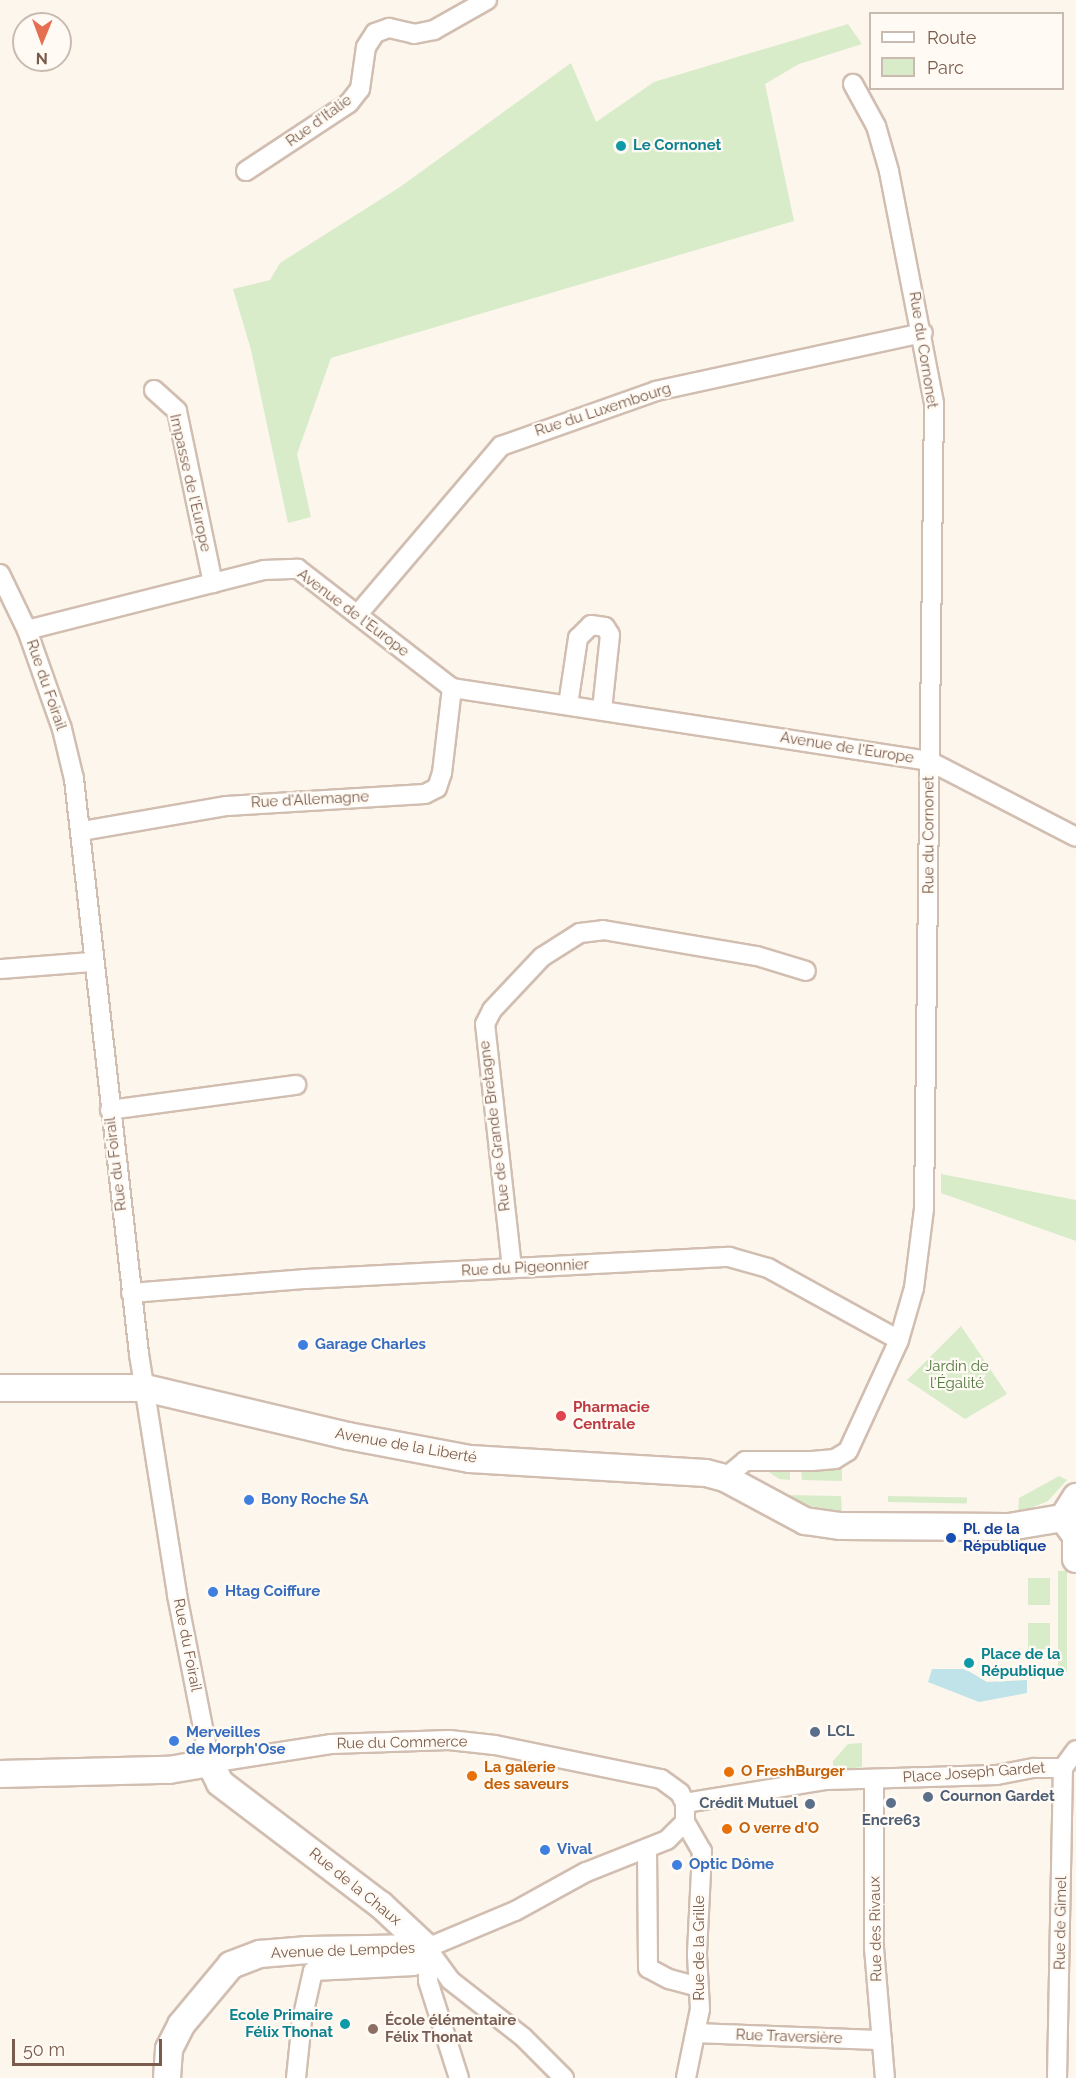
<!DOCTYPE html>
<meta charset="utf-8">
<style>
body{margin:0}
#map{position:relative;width:1076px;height:2078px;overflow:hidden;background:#fdf6ec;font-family:Raleway,sans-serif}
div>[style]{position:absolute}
.green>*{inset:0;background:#d8ecc9;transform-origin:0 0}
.water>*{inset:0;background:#bfe3e8}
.roads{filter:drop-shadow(2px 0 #d1beb0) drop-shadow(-2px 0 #d1beb0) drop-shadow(0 2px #d1beb0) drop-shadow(0 -2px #d1beb0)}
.street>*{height:18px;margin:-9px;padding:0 9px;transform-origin:9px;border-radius:9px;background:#fff}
.secondary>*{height:26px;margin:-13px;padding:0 13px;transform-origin:13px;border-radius:13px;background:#fff}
.dots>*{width:16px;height:16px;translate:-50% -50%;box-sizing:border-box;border:3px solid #fffaf3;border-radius:50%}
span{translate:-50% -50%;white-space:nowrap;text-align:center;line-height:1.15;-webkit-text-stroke:4.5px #fffaf3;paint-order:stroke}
.street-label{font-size:15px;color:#7a5c4d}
.culture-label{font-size:15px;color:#0d838f;font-weight:700}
.left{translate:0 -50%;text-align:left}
.right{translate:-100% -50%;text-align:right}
.shop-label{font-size:15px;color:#366cbe;font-weight:700}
.park-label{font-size:15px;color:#537a41}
.health-label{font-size:15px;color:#be3a42;font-weight:700}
.transit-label{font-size:15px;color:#164399;font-weight:700}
.service-label{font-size:15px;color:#4e5e75;font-weight:700}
.food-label{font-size:15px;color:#c56008;font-weight:700}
.education-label{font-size:15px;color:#785e54;font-weight:700}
.legend{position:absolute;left:869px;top:12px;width:195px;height:78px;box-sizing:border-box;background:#fffaf3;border:2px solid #cabbb1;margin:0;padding:8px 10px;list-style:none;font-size:18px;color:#7a5c4d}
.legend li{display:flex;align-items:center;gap:12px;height:30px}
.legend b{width:30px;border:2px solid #cabbb1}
.north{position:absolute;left:12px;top:12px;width:60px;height:60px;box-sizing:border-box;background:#fffaf3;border:2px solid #cabbb1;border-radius:50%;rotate:181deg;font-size:16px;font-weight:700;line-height:24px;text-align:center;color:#7a5c4d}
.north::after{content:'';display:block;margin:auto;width:21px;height:27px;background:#e76f51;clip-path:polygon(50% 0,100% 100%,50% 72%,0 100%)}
.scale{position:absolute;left:12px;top:2039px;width:150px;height:27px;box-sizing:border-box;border:3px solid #7a5c4d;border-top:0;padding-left:8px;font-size:18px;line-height:21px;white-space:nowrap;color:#7a5c4d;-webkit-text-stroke:4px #fffaf3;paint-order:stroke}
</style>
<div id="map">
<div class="green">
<div style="clip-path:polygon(848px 24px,862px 44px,799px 64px,765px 84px,794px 221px,331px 358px,297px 454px,311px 517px,288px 523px,251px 350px,233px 289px,270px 280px,280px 263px,400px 187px,571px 63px,596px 122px,654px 82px)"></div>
<div style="clip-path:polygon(941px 1174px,1076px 1200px,1076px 1241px,941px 1193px)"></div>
<div style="clip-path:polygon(961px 1326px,1007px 1394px,965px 1419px,907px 1380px)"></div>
<div style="clip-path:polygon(763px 1468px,842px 1469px,842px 1481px,802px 1480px,801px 1471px,790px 1471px,790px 1480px,779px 1479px)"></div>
<div style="clip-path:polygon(751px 1476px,783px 1495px,841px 1496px,842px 1512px,790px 1502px)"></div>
<div style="clip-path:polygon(1059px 1476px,1067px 1480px,1048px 1501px,1018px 1513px,1019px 1498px)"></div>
<div style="left:888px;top:1496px;width:79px;height:6px;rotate:1deg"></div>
<div style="left:1058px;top:1571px;width:9px;height:101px"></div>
<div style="left:1028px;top:1578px;width:22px;height:27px"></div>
<div style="left:1028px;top:1623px;width:22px;height:26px"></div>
<div style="clip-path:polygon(862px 1743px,862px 1767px,833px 1771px,833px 1761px,848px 1744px)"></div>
</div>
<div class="water">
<div style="clip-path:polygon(932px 1669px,965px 1669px,987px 1682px,1027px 1680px,1027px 1693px,979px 1702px,928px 1682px)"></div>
</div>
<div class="roads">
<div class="street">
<div style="left:246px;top:171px;width:123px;rotate:-33.4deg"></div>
<div style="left:349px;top:103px;width:18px;rotate:-52deg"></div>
<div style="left:360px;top:89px;width:42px;rotate:-81.9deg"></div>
<div style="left:366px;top:47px;width:17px;rotate:-57deg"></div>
<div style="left:375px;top:33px;width:15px;rotate:-20deg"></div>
<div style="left:389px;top:28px;width:26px;rotate:13deg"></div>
<div style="left:414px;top:34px;width:20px;rotate:-11deg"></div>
<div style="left:434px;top:30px;width:61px;rotate:-29.5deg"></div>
<div style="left:154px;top:390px;width:31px;rotate:42deg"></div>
<div style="left:177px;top:411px;width:176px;rotate:78.2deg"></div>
<div style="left:0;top:574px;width:62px;rotate:64.3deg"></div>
<div style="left:27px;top:630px;width:105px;rotate:70.5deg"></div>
<div style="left:62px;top:729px;width:51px;rotate:76.5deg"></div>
<div style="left:74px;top:779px;width:579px;rotate:83.55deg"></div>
<div style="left:139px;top:1354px;width:244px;rotate:81deg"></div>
<div style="left:177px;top:1595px;width:171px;rotate:78.9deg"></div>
<div style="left:210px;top:1763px;width:122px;rotate:-8.9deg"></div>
<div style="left:331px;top:1744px;width:118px;rotate:-1.9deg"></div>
<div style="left:449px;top:1740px;width:46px;rotate:6.2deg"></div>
<div style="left:495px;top:1745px;width:169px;rotate:11.6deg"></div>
<div style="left:661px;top:1779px;width:24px;rotate:36deg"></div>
<div style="left:680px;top:1793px;width:11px;rotate:63deg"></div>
<div style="left:685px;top:1803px;width:19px;rotate:90deg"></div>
<div style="left:685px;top:1822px;width:25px;rotate:135deg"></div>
<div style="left:667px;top:1840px;width:87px;rotate:158.4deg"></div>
<div style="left:586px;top:1872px;width:81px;rotate:151.2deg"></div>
<div style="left:515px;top:1911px;width:95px;rotate:157.2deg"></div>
<div style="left:427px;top:1948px;width:22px;rotate:126deg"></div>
<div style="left:414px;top:1966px;width:101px;rotate:177.2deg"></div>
<div style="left:313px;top:1971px;width:50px;rotate:102.7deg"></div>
<div style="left:302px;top:2020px;width:58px;rotate:95.9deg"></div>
<div style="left:358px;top:614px;width:221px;rotate:-49.6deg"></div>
<div style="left:501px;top:446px;width:164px;rotate:-19.5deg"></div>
<div style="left:656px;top:391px;width:273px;rotate:-12.3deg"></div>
<div style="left:27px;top:630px;width:244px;rotate:-14.2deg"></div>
<div style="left:264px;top:570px;width:34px;rotate:-2deg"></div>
<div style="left:298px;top:569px;width:195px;rotate:37.7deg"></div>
<div style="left:452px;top:688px;width:483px;rotate:8.7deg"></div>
<div style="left:929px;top:761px;width:165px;rotate:27.3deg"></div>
<div style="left:568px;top:705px;width:68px;rotate:-81.5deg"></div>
<div style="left:578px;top:638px;width:18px;rotate:-45deg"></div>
<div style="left:591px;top:625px;width:14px;rotate:8deg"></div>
<div style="left:605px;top:627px;width:9px;rotate:58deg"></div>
<div style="left:610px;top:635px;width:75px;rotate:96.1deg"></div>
<div style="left:82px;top:831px;width:147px;rotate:-9.8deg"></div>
<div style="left:227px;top:806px;width:198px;rotate:-3.5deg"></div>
<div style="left:425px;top:794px;width:13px;rotate:-27deg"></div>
<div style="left:437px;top:788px;width:16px;rotate:-72deg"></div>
<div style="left:442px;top:773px;width:86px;rotate:-83.3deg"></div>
<div style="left:0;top:969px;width:92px;rotate:-4.4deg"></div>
<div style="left:110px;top:1110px;width:188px;rotate:-7.7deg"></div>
<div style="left:512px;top:1268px;width:245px;rotate:-96.3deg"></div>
<div style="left:485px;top:1024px;width:16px;rotate:-63deg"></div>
<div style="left:492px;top:1010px;width:73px;rotate:-46.7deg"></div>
<div style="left:542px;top:957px;width:45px;rotate:-32.3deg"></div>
<div style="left:580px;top:933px;width:23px;rotate:-7deg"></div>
<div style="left:603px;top:930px;width:156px;rotate:9.6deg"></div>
<div style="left:757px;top:956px;width:51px;rotate:17deg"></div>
<div style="left:131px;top:1293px;width:176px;rotate:-4.6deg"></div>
<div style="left:306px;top:1279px;width:424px;rotate:-3deg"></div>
<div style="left:729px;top:1257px;width:41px;rotate:15.8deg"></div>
<div style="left:768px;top:1268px;width:149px;rotate:28.8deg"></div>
<div style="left:725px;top:1478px;width:26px;rotate:-40deg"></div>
<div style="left:745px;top:1461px;width:67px"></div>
<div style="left:812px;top:1461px;width:23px;rotate:-5deg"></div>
<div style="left:835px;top:1459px;width:15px;rotate:-32deg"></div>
<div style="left:848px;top:1451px;width:122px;rotate:-65.3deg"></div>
<div style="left:899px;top:1340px;width:54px;rotate:-73.9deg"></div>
<div style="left:914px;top:1288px;width:80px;rotate:-82.8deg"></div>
<div style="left:924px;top:1209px;width:806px;rotate:-89.29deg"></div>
<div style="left:934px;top:403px;width:236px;rotate:-101deg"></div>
<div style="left:889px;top:171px;width:47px;rotate:-106.1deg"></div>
<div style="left:876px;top:126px;width:48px;rotate:-118.7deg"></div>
<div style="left:1063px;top:1768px;width:22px;rotate:-54deg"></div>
<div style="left:874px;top:1779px;width:169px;rotate:90deg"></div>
<div style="left:874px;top:1948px;width:130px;rotate:85.2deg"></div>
<div style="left:685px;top:1803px;width:143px;rotate:-9.3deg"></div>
<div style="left:826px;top:1780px;width:171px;rotate:-1.7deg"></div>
<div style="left:997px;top:1775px;width:38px;rotate:-11deg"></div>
<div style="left:1034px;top:1768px;width:29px"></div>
<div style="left:685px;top:1822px;width:34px;rotate:60deg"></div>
<div style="left:702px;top:1851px;width:104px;rotate:92.8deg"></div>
<div style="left:697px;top:1955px;width:54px;rotate:86.8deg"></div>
<div style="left:700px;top:2009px;width:70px;rotate:101.5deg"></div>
<div style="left:647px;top:1849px;width:119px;rotate:89.5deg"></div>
<div style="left:648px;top:1968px;width:24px;rotate:28deg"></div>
<div style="left:669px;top:1979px;width:30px;rotate:15deg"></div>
<div style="left:427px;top:1948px;width:39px;rotate:54deg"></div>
<div style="left:450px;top:1980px;width:93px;rotate:38deg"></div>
<div style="left:523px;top:2037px;width:58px;rotate:45deg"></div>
<div style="left:427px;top:1948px;width:33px;rotate:88deg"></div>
<div style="left:428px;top:1981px;width:102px;rotate:72.3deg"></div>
<div style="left:697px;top:2033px;width:185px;rotate:2.2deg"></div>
<div style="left:1057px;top:2078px;width:310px;rotate:-88.9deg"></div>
</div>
<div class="secondary">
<div style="left:0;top:1388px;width:145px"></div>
<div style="left:145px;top:1388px;width:209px;rotate:13.3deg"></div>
<div style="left:348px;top:1436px;width:124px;rotate:10.7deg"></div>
<div style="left:470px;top:1459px;width:236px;rotate:3.4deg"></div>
<div style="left:706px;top:1473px;width:20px;rotate:15deg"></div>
<div style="left:725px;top:1478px;width:91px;rotate:28.3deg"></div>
<div style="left:805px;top:1521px;width:36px;rotate:8deg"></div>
<div style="left:841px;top:1526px;width:168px;rotate:0.3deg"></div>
<div style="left:1009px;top:1527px;width:55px;rotate:-9.5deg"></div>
<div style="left:1063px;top:1518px;width:25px;rotate:-58deg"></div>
<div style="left:1063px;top:1518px;width:22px;rotate:54deg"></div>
<div style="left:1076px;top:1536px;width:23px;rotate:90deg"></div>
<div style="left:0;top:1774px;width:169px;rotate:-1.4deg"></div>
<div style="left:169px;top:1770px;width:42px;rotate:-9.7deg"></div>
<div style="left:210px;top:1763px;width:22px;rotate:63deg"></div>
<div style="left:220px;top:1783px;width:202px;rotate:37.2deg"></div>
<div style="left:381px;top:1905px;width:63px;rotate:43.1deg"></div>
<div style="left:167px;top:2078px;width:29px;rotate:-86deg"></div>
<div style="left:169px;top:2049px;width:27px;rotate:-63deg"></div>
<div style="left:181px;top:2025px;width:78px;rotate:-50.2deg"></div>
<div style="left:231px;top:1965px;width:31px;rotate:-21deg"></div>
<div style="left:260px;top:1954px;width:48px;rotate:-4.8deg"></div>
<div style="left:308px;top:1950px;width:119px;rotate:-1deg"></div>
</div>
</div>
<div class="dots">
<div style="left:621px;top:146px;background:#0f9aa8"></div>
<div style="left:303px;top:1345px;background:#3f7fe0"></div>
<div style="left:561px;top:1416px;background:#e0444e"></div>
<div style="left:249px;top:1500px;background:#3f7fe0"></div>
<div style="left:951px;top:1538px;background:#1a4fb4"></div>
<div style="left:213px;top:1592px;background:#3f7fe0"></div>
<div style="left:969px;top:1663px;background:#0f9aa8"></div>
<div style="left:815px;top:1732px;background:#5c6f8a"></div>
<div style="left:174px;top:1741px;background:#3f7fe0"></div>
<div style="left:729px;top:1772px;background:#e8710a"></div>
<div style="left:472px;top:1776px;background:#e8710a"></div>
<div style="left:928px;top:1797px;background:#5c6f8a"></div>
<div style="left:891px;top:1803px;background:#5c6f8a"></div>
<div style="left:810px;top:1804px;background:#5c6f8a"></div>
<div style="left:727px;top:1829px;background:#e8710a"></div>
<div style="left:545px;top:1850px;background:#3f7fe0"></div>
<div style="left:677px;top:1865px;background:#3f7fe0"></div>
<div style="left:345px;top:2024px;background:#0f9aa8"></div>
<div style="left:373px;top:2029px;background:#8d6e63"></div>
</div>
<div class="street-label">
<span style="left:319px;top:121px;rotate:-36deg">Rue d'Italie</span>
<span style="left:923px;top:350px;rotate:81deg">Rue du Cornonet</span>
<span style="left:603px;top:410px;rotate:-18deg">Rue du Luxembourg</span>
<span style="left:190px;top:483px;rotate:77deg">Impasse de l'Europe</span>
<span style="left:353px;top:613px;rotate:37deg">Avenue de l'Europe</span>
<span style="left:46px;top:685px;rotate:71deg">Rue du Foirail</span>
<span style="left:847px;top:748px;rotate:9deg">Avenue de l'Europe</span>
<span style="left:310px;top:800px;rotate:-3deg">Rue d'Allemagne</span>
<span style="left:929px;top:835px;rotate:-90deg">Rue du Cornonet</span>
<span style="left:495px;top:1126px;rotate:-97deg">Rue de Grande Bretagne</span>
<span style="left:116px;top:1164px;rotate:-97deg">Rue du Foirail</span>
<span style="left:525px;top:1268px;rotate:-3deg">Rue du Pigeonnier</span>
<span style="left:406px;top:1446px;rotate:10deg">Avenue de la Liberté</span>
<span style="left:187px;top:1645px;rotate:79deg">Rue du Foirail</span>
<span style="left:402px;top:1743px;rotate:-1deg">Rue du Commerce</span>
<span style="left:974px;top:1773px;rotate:-4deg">Place Joseph Gardet</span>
<span style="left:355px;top:1887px;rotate:39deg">Rue de la Chaux</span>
<span style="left:1061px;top:1923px;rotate:-89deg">Rue de Gimel</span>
<span style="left:876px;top:1929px;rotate:-91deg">Rue des Rivaux</span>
<span style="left:700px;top:1948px;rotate:-90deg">Rue de la Grille</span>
<span style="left:343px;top:1951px;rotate:-2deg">Avenue de Lempdes</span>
<span style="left:789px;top:2037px;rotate:2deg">Rue Traversière</span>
</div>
<div class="culture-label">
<span class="left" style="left:633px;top:146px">Le Cornonet</span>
<span class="left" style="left:981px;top:1663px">Place de la<br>République</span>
<span class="right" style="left:333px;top:2024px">Ecole Primaire<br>Félix Thonat</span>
</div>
<div class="shop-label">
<span class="left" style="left:315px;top:1345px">Garage Charles</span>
<span class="left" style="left:261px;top:1500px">Bony Roche SA</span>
<span class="left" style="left:225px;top:1592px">Htag Coiffure</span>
<span class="left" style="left:186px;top:1741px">Merveilles<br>de Morph'Ose</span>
<span class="left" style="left:557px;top:1850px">Vival</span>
<span class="left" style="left:689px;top:1865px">Optic Dôme</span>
</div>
<div class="park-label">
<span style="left:957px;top:1375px">Jardin de<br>l'Égalité</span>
</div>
<div class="health-label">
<span class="left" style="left:573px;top:1416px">Pharmacie<br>Centrale</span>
</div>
<div class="transit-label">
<span class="left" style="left:963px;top:1538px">Pl. de la<br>République</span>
</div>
<div class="service-label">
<span class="left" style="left:827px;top:1732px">LCL</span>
<span class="left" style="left:940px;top:1797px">Cournon Gardet</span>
<span class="right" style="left:798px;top:1804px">Crédit Mutuel</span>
<span style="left:891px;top:1821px">Encre63</span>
</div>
<div class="food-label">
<span class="left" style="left:484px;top:1776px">La galerie<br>des saveurs</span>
<span class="left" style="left:741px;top:1772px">O FreshBurger</span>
<span class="left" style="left:739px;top:1829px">O verre d'O</span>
</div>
<div class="education-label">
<span class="left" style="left:385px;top:2029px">École élémentaire<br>Félix Thonat</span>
</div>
<ul class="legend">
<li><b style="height:8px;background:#fff"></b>Route</li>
<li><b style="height:16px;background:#d8ecc9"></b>Parc</li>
</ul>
<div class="north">N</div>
<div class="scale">50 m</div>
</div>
